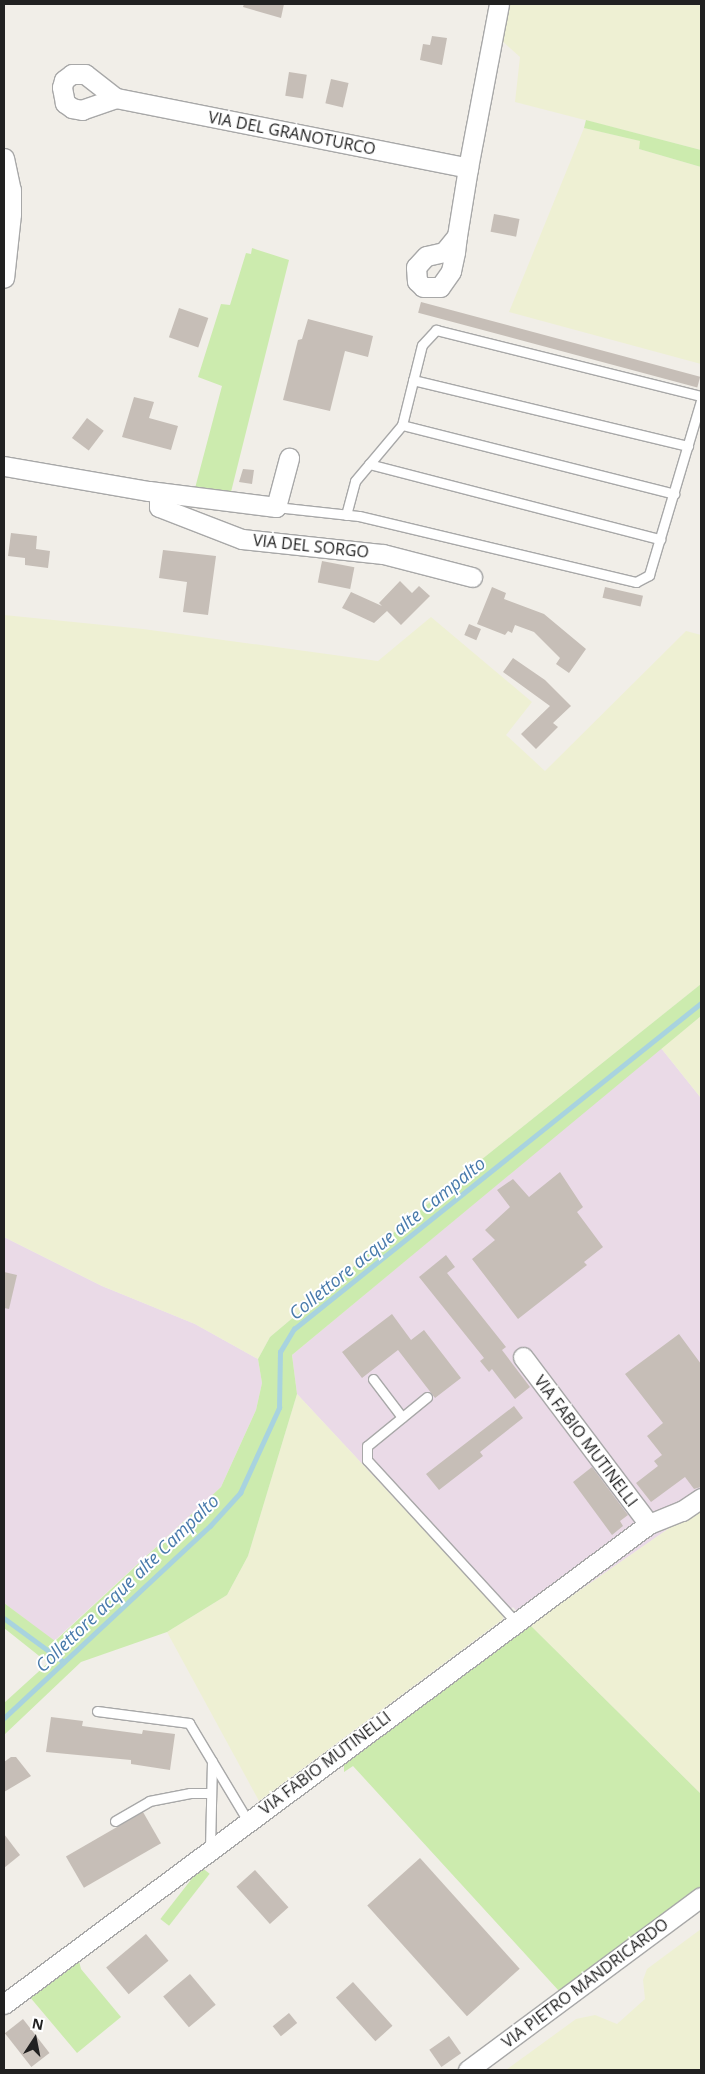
<!DOCTYPE html>
<style>
body{margin:0}
#map{position:relative;width:705px;height:2074px;overflow:hidden;background:#f1eee8;font-family:"Open Sans",sans-serif}
div>[style]{position:absolute}
.industrial>*{inset:0;background:#eadae7}
.farmland>*{inset:0;background:#eef0d3}
.grass>*{inset:0;background:#ccebae;transform-origin:0 0}
.stream>*{height:4.5px;margin:-2.25px;padding:0 2.25px;transform-origin:2.25px;border-radius:2.25px;background:#a8d3df}
.building>*{inset:0;background:#c6beb7;transform-origin:0 0}
.roads{filter:drop-shadow(1px 0 #a8a8a8) drop-shadow(-1px 0 #a8a8a8) drop-shadow(0 1px #a8a8a8) drop-shadow(0 -1px #a8a8a8)}
.lane>*{height:9px;margin:-4.5px;padding:0 4.5px;transform-origin:4.5px;border-radius:4.5px;background:#fff}
.street>*{height:19px;margin:-9.5px;padding:0 9.5px;transform-origin:9.5px;border-radius:9.5px;background:#fff}
span{translate:-50% -50%;white-space:nowrap;text-align:center;line-height:1.15;-webkit-text-stroke:4px #fff;paint-order:stroke}
.street-label{font-size:16px;color:#212121}
.water-label{font-size:18px;color:#487aab;font-style:italic}
.frame{position:absolute;inset:0;border:5px solid #212121;pointer-events:none}
.north{position:absolute;left:10px;top:2014px;width:50px;height:50px;-webkit-text-stroke:4px #fff;paint-order:stroke;rotate:11deg;font-size:14px;font-weight:700;line-height:20px;text-align:center;color:#212121}
.north::after{content:'';display:block;margin:auto;width:18px;height:22px;background:#212121;clip-path:polygon(50% 0,100% 100%,50% 72%,0 100%)}
</style>
<div id="map">
<div class="industrial">
<div style="clip-path:polygon(661px 1048px,701px 1098px,701px 1506px,530px 1625px,513px 1607px,503px 1615px,297px 1394px,292px 1355px)"></div>
<div style="clip-path:polygon(4px 1237px,102px 1286px,195px 1324px,258px 1359px,262px 1383px,256px 1410px,221px 1487px,54px 1641px,4px 1603px)"></div>
</div>
<div class="farmland">
<div style="clip-path:polygon(509px 4px,701px 4px,701px 150px,515px 102px,520px 57px,502px 41px)"></div>
<div style="clip-path:polygon(584px 128px,641px 141px,639px 149px,701px 167px,701px 364px,509px 312px)"></div>
<div style="clip-path:polygon(4px 615px,143px 629px,378px 661px,431px 617px,532px 702px,506px 735px,545px 771px,686px 631px,701px 635px,701px 984px,461px 1176px,270px 1337px,258px 1359px,195px 1324px,102px 1286px,4px 1237px)"></div>
<div style="clip-path:polygon(701px 1016px,701px 1098px,661px 1048px)"></div>
<div style="clip-path:polygon(297px 1394px,503px 1615px,503px 1619px,259px 1801px,167px 1632px,227px 1595px,248px 1556px)"></div>
<div style="clip-path:polygon(701px 1506px,701px 1794px,530px 1625px)"></div>
<div style="clip-path:polygon(701px 1929px,701px 2070px,506px 2070px,576px 2019px,595px 2015px,617px 2024px,645px 1999px,643px 1980px,647px 1969px)"></div>
</div>
<div class="grass">
<div style="clip-path:polygon(586px 120px,701px 150px,701px 167px,639px 149px,640px 141px,584px 128px)"></div>
<div style="clip-path:polygon(252px 248px,289px 260px,230px 496px,194px 492px,222px 386px,198px 377px,221px 304px,230px 305px,246px 253px,251px 254px)"></div>
<div style="clip-path:polygon(701px 984px,701px 1016px,292px 1355px,297px 1394px,248px 1556px,227px 1595px,167px 1632px,81px 1662px,4px 1735px,4px 1703px,48px 1663px,4px 1628px,4px 1603px,55px 1641px,221px 1487px,256px 1410px,262px 1383px,258px 1359px,270px 1337px,461px 1176px)"></div>
<div style="clip-path:polygon(530px 1625px,701px 1794px,701px 1889px,559px 1991px,353px 1766px,344px 1772px,344px 1759px)"></div>
<div style="left:201px;top:1867px;width:11px;height:66px;rotate:38deg"></div>
<div style="clip-path:polygon(79px 1961px,81px 1969px,121px 2017px,77px 2053px,29px 1996px)"></div>
</div>
<div class="stream">
<div style="left:4px;top:1618px;width:74px;rotate:36.3deg"></div>
<div style="left:4px;top:1718px;width:282px;rotate:-43deg"></div>
<div style="left:210px;top:1526px;width:45px;rotate:-47.7deg"></div>
<div style="left:240px;top:1493px;width:94px;rotate:-65.4deg"></div>
<div style="left:279px;top:1408px;width:56px;rotate:-89deg"></div>
<div style="left:280px;top:1352px;width:27px;rotate:-59deg"></div>
<div style="left:294px;top:1329px;width:521px;rotate:-38.69deg"></div>
</div>
<div class="building">
<div style="clip-path:polygon(244px 4px,284px 4px,281px 18px,243px 7px)"></div>
<div style="clip-path:polygon(432px 36px,447px 38px,442px 65px,420px 60px,423px 44px,430px 45px)"></div>
<div style="left:289px;top:72px;width:18px;height:24px;rotate:9deg"></div>
<div style="left:331px;top:79px;width:18px;height:25px;rotate:13deg"></div>
<div style="left:494px;top:214px;width:26px;height:18px;rotate:11deg"></div>
<div style="left:421px;top:302px;width:289px;height:11px;rotate:15deg"></div>
<div style="left:179px;top:308px;width:31px;height:31px;rotate:19deg"></div>
<div style="clip-path:polygon(308px 319px,373px 336px,368px 357px,345px 351px,330px 411px,283px 400px,298px 340px,302px 339px)"></div>
<div style="clip-path:polygon(134px 397px,154px 402px,149px 418px,178px 426px,171px 450px,122px 437px)"></div>
<div style="left:87px;top:418px;width:21px;height:25px;rotate:37deg"></div>
<div style="clip-path:polygon(243px 469px,254px 470px,252px 484px,239px 482px)"></div>
<div style="clip-path:polygon(11px 533px,37px 536px,36px 549px,50px 551px,48px 568px,25px 565px,25px 558px,8px 556px)"></div>
<div style="clip-path:polygon(163px 550px,216px 556px,208px 615px,183px 612px,187px 582px,159px 578px)"></div>
<div style="left:322px;top:561px;width:33px;height:22px;rotate:11deg"></div>
<div style="clip-path:polygon(400px 581px,412px 593px,419px 586px,430px 596px,401px 625px,387px 611px,374px 623px,342px 608px,351px 592px,382px 606px,379px 603px)"></div>
<div style="clip-path:polygon(492px 587px,506px 593px,504px 599px,544px 614px,586px 649px,569px 673px,556px 664px,560px 658px,534px 632px,515px 625px,512px 633px,508px 631px,505px 635px,477px 624px)"></div>
<div style="left:605px;top:587px;width:39px;height:11px;rotate:13deg"></div>
<div style="left:469px;top:624px;width:13px;height:12px;rotate:23deg"></div>
<div style="clip-path:polygon(513px 658px,545px 680px,571px 706px,553px 723px,558px 727px,536px 749px,521px 734px,550px 706px,503px 672px)"></div>
<div style="clip-path:polygon(560px 1172px,583px 1207px,577px 1212px,603px 1247px,584px 1262px,587px 1265px,518px 1319px,472px 1259px,495px 1240px,485px 1230px,510px 1207px,497px 1190px,513px 1179px,529px 1197px)"></div>
<div style="clip-path:polygon(446px 1255px,455px 1267px,447px 1273px,506px 1347px,502px 1350px,530px 1387px,515px 1399px,492px 1369px,489px 1372px,480px 1361px,484px 1358px,419px 1277px)"></div>
<div style="clip-path:polygon(4px 1272px,17px 1275px,9px 1309px,4px 1308px)"></div>
<div style="clip-path:polygon(392px 1314px,411px 1340px,424px 1330px,461px 1378px,435px 1398px,398px 1350px,362px 1378px,342px 1352px)"></div>
<div style="clip-path:polygon(679px 1334px,701px 1364px,701px 1487px,694px 1489px,685px 1477px,651px 1502px,636px 1483px,658px 1466px,654px 1461px,662px 1455px,647px 1436px,663px 1423px,625px 1374px)"></div>
<div style="clip-path:polygon(514px 1406px,523px 1418px,480px 1452px,483px 1456px,439px 1490px,426px 1474px)"></div>
<div style="clip-path:polygon(592px 1467px,628px 1515px,620px 1521px,623px 1526px,612px 1535px,573px 1482px)"></div>
<div style="clip-path:polygon(51px 1717px,83px 1721px,82px 1726px,142px 1734px,143px 1730px,175px 1734px,170px 1770px,131px 1764px,131px 1760px,46px 1752px)"></div>
<div style="clip-path:polygon(11px 1757px,16px 1757px,31px 1776px,4px 1792px,4px 1762px)"></div>
<div style="left:143px;top:1812px;width:36px;height:89px;rotate:60deg"></div>
<div style="clip-path:polygon(4px 1834px,20px 1855px,4px 1868px)"></div>
<div style="left:420px;top:1858px;width:149px;height:71px;rotate:48deg"></div>
<div style="left:255px;top:1870px;width:50px;height:25px;rotate:48deg"></div>
<div style="left:146px;top:1934px;width:35px;height:52px;rotate:50deg"></div>
<div style="left:190px;top:1974px;width:40px;height:35px;rotate:50deg"></div>
<div style="left:353px;top:1982px;width:59px;height:23px;rotate:48deg"></div>
<div style="left:289px;top:2013px;width:13px;height:21px;rotate:51deg"></div>
<div style="left:23px;top:2019px;width:43px;height:23px;rotate:52deg"></div>
<div style="left:449px;top:2036px;width:21px;height:24px;rotate:55deg"></div>
</div>
<div class="roads">
<div class="lane">
<div style="left:413px;top:380px;width:283px;rotate:13.5deg"></div>
<div style="left:402px;top:425px;width:281px;rotate:14.2deg"></div>
<div style="left:369px;top:464px;width:301px;rotate:14.5deg"></div>
<div style="left:276px;top:507px;width:83px;rotate:6.2deg"></div>
<div style="left:359px;top:516px;width:285px;rotate:13.4deg"></div>
<div style="left:636px;top:582px;width:15px;rotate:-28deg"></div>
<div style="left:649px;top:575px;width:182px;rotate:-73.4deg"></div>
<div style="left:346px;top:515px;width:35px;rotate:-75deg"></div>
<div style="left:355px;top:481px;width:73px;rotate:-50deg"></div>
<div style="left:402px;top:425px;width:82px;rotate:-76deg"></div>
<div style="left:422px;top:345px;width:21px;rotate:-47deg"></div>
<div style="left:436px;top:330px;width:273px;rotate:14deg"></div>
<div style="left:373px;top:1379px;width:48px;rotate:52.7deg"></div>
<div style="left:427px;top:1397px;width:77px;rotate:140.8deg"></div>
<div style="left:367px;top:1446px;width:14px;rotate:90deg"></div>
<div style="left:367px;top:1460px;width:220px;rotate:47.4deg"></div>
<div style="left:97px;top:1711px;width:93px;rotate:7.4deg"></div>
<div style="left:189px;top:1723px;width:114px;rotate:59deg"></div>
<div style="left:115px;top:1821px;width:39px;rotate:-30deg"></div>
<div style="left:149px;top:1801px;width:42px;rotate:-11deg"></div>
<div style="left:190px;top:1793px;width:21px"></div>
<div style="left:210px;top:1849px;width:88px;rotate:-88.7deg"></div>
</div>
<div class="street">
<div style="left:116px;top:98px;width:36px;rotate:161deg"></div>
<div style="left:82px;top:110px;width:10px;rotate:-169deg"></div>
<div style="left:72px;top:108px;width:9px;rotate:-144deg"></div>
<div style="left:65px;top:103px;width:16px;rotate:-101deg"></div>
<div style="left:62px;top:87px;width:7px;rotate:-74deg"></div>
<div style="left:64px;top:80px;width:10px;rotate:-37deg"></div>
<div style="left:72px;top:74px;width:13px"></div>
<div style="left:85px;top:74px;width:39px;rotate:38deg"></div>
<div style="left:116px;top:98px;width:359px;rotate:11.2deg"></div>
<div style="left:4px;top:158px;width:33px;rotate:78deg"></div>
<div style="left:11px;top:190px;width:24px;rotate:90deg"></div>
<div style="left:11px;top:214px;width:64px;rotate:96.2deg"></div>
<div style="left:457px;top:236px;width:21px;rotate:129deg"></div>
<div style="left:444px;top:252px;width:18px;rotate:167deg"></div>
<div style="left:426px;top:256px;width:15px;rotate:132deg"></div>
<div style="left:416px;top:267px;width:14px;rotate:86deg"></div>
<div style="left:417px;top:281px;width:8px;rotate:45deg"></div>
<div style="left:423px;top:287px;width:17px"></div>
<div style="left:440px;top:287px;width:19px;rotate:-55deg"></div>
<div style="left:451px;top:271px;width:19px;rotate:-78deg"></div>
<div style="left:455px;top:252px;width:16px;rotate:-83deg"></div>
<div style="left:457px;top:236px;width:69px;rotate:-80.8deg"></div>
<div style="left:468px;top:168px;width:167px;rotate:-79.3deg"></div>
<div style="left:4px;top:466px;width:147px;rotate:9.8deg"></div>
<div style="left:149px;top:491px;width:128px;rotate:7.2deg"></div>
<div style="left:276px;top:507px;width:51px;rotate:-75.1deg"></div>
<div style="left:159px;top:501px;width:6px;rotate:90deg"></div>
<div style="left:159px;top:507px;width:89px;rotate:21.1deg"></div>
<div style="left:242px;top:539px;width:142px;rotate:6.1deg"></div>
<div style="left:383px;top:554px;width:92px;rotate:14.5deg"></div>
<div style="left:523px;top:1357px;width:209px;rotate:53deg"></div>
<div style="left:4px;top:2004px;width:804px;rotate:-36.66deg"></div>
<div style="left:649px;top:1524px;width:35px;rotate:-22deg"></div>
<div style="left:682px;top:1511px;width:23px;rotate:-34deg"></div>
<div style="left:468px;top:2070px;width:290px;rotate:-36.6deg"></div>
</div>
</div>
<div class="street-label">
<span style="left:292px;top:133px;rotate:11deg">VIA DEL GRANOTURCO</span>
<span style="left:311px;top:546px;rotate:6deg">VIA DEL SORGO</span>
<span style="left:586px;top:1441px;rotate:53deg">VIA FABIO MUTINELLI</span>
<span style="left:325px;top:1763px;rotate:-37deg">VIA FABIO MUTINELLI</span>
<span style="left:585px;top:1983px;rotate:-37deg">VIA PIETRO MANDRICARDO</span>
</div>
<div class="water-label">
<span style="left:387px;top:1238px;rotate:-39deg">Collettore acque alte Campalto</span>
<span style="left:127px;top:1583px;rotate:-44deg">Collettore acque alte Campalto</span>
</div>
<div class="frame"></div>
<div class="north">N</div>
</div>
